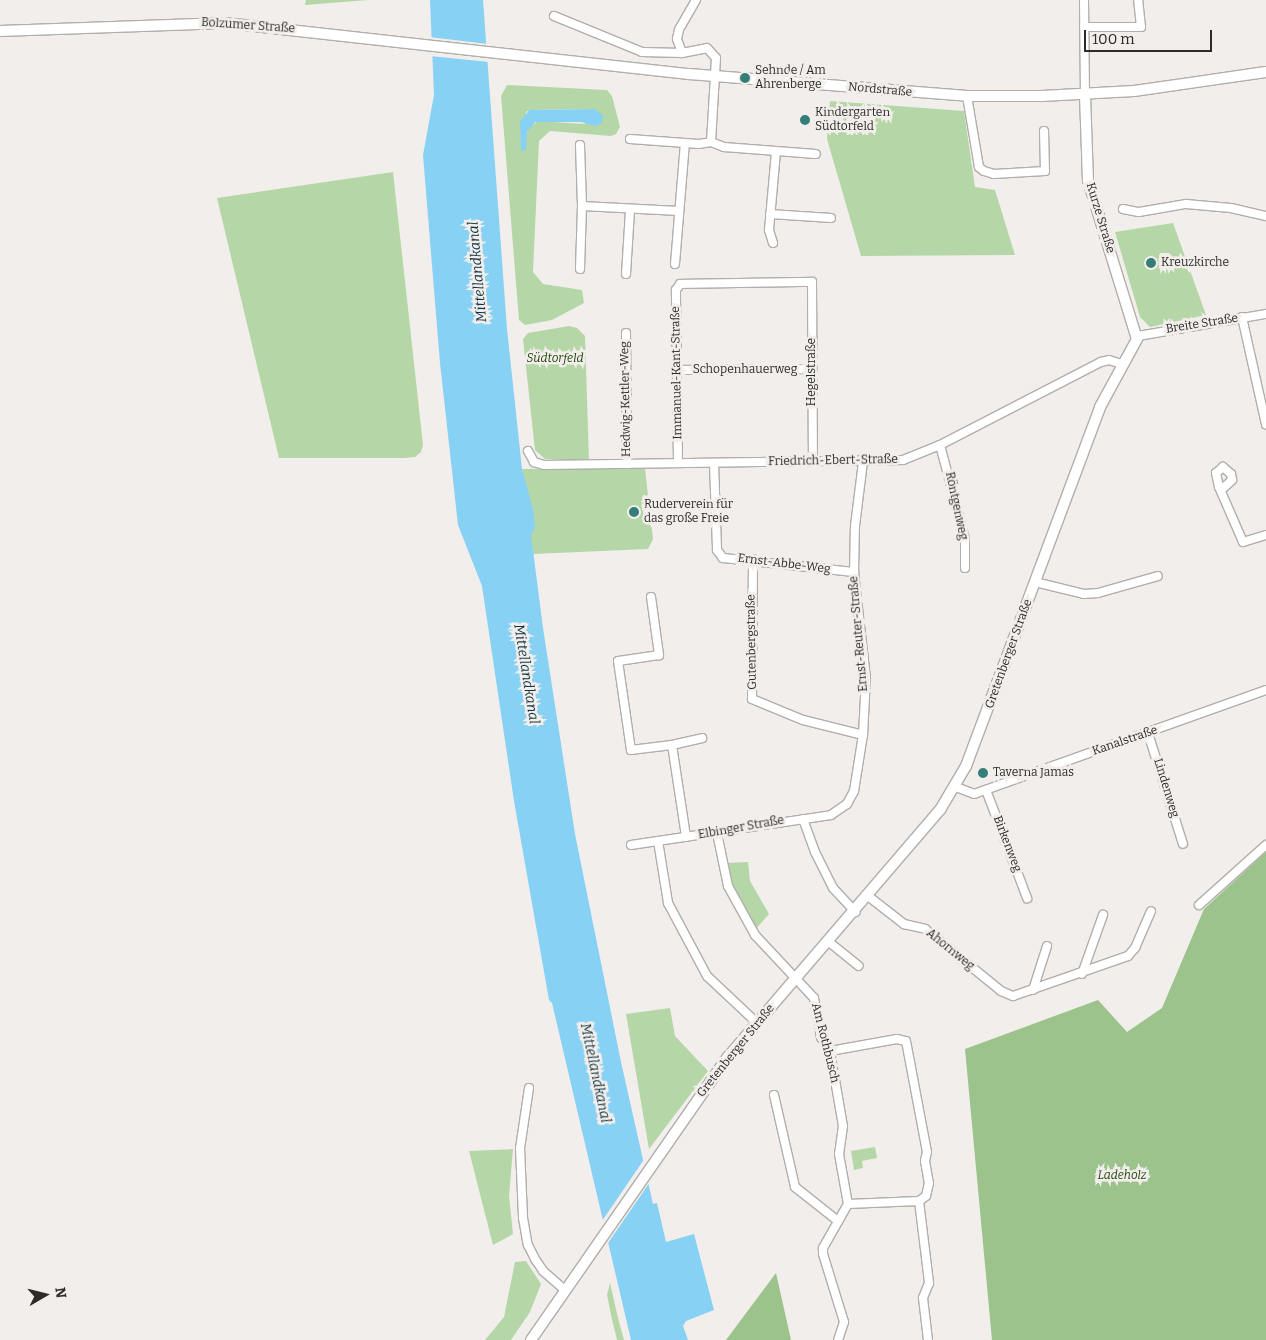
<!DOCTYPE html>
<meta charset="utf-8">
<style>
body{margin:0}
#map{position:relative;width:1266px;height:1340px;overflow:hidden;background:#f2eeeb;font-family:Bitter,serif}
div>[style]{position:absolute}
.green>*{inset:0;background:#b5d7a7}
.forest>*{inset:0;background:#9bc38b}
.water>*{inset:0;background:#87d1f4}
.pier>*{inset:0;background:#f2eeeb}
.roads{filter:drop-shadow(1px 0 #b1aeab) drop-shadow(-1px 0 #b1aeab) drop-shadow(0 1px #b1aeab) drop-shadow(0 -1px #b1aeab)}
.street>*{height:8px;margin:-4px;padding:0 4px;transform-origin:4px;border-radius:4px;background:#fff}
.secondary>*{height:10px;margin:-5px;padding:0 5px;transform-origin:5px;border-radius:5px;background:#fff}
.dots>*{width:14px;height:14px;translate:-50% -50%;box-sizing:border-box;border:2px solid #f2eeeb;border-radius:50%}
span{translate:-50% -50%;white-space:nowrap;text-align:center;line-height:1.15;-webkit-text-stroke:5px #f2eeeb;paint-order:stroke}
.street-label{font-size:12px;color:#2c2b29}
.poi-label{font-size:12px;color:#2c2b29}
.left{translate:0 -50%;text-align:left}
.park-label{font-size:12px;color:#21460c;font-style:italic}
.water-label{font-size:14px;color:#113443;font-style:italic}
.north{position:absolute;left:20px;top:1270px;width:50px;height:50px;-webkit-text-stroke:4px #f2eeeb;paint-order:stroke;rotate:82deg;font-size:14px;font-weight:700;line-height:20px;text-align:center;color:#2c2b29}
.north::after{content:'';display:block;margin:auto;width:18px;height:22px;background:#2c2b29;clip-path:polygon(50% 0,100% 100%,50% 72%,0 100%)}
.scale{position:absolute;left:1084px;top:30px;width:128px;height:22px;box-sizing:border-box;border:2px solid #2c2b29;border-top:0;padding-left:6px;font-size:15px;line-height:18px;white-space:nowrap;color:#2c2b29;-webkit-text-stroke:4px #f2eeeb;paint-order:stroke}
</style>
<div id="map">
<div class="green">
<div style="clip-path:polygon(306px 0,368px 0,305px 5px)"></div>
<div style="clip-path:polygon(evenodd,507px 85px,607px 90px,612px 96px,620px 127px,616px 134px,611px 136px,550px 131px,539px 141px,533px 272px,543px 284px,582px 290px,584px 303px,552px 320px,525px 325px,519px 320px,501px 96px,507px 85px,591px 109px,585px 124px,538px 121px,529px 127px,526px 136px,526px 112px,529px 110px,591px 109px)"></div>
<div style="clip-path:polygon(830px 101px,964px 111px,975px 187px,995px 190px,1015px 255px,861px 256px,827px 139px)"></div>
<div style="clip-path:polygon(393px 172px,423px 445px,421px 452px,415px 457px,405px 458px,279px 458px,217px 198px)"></div>
<div style="clip-path:polygon(1173px 223px,1206px 315px,1150px 327px,1140px 317px,1115px 232px)"></div>
<div style="clip-path:polygon(569px 326px,577px 328px,585px 336px,589px 461px,545px 459px,535px 450px,523px 339px,528px 333px)"></div>
<div style="clip-path:polygon(639px 468px,645px 469px,653px 539px,648px 549px,533px 554px,522px 469px)"></div>
<div style="clip-path:polygon(748px 862px,750px 881px,769px 914px,755px 930px,730px 884px,726px 863px)"></div>
<div style="clip-path:polygon(670px 1008px,675px 1036px,708px 1071px,649px 1149px,626px 1014px)"></div>
<div style="clip-path:polygon(875px 1147px,877px 1158px,862px 1161px,863px 1168px,854px 1170px,851px 1151px)"></div>
<div style="clip-path:polygon(513px 1149px,509px 1196px,513px 1234px,493px 1245px,469px 1151px)"></div>
<div style="clip-path:polygon(526px 1261px,541px 1284px,530px 1312px,511px 1340px,485px 1340px,504px 1317px,515px 1262px)"></div>
<div style="clip-path:polygon(610px 1283px,618px 1318px,624px 1340px,617px 1340px,611px 1315px,607px 1295px)"></div>
</div>
<div class="forest">
<div style="clip-path:polygon(1266px 852px,1266px 1340px,992px 1340px,965px 1049px,1098px 1000px,1127px 1032px,1162px 1008px,1204px 909px)"></div>
<div style="clip-path:polygon(776px 1273px,791px 1340px,726px 1340px)"></div>
</div>
<div class="water">
<div style="clip-path:polygon(430px 0,483px 0,507px 329px,522px 469px,533px 509px,535px 528px,531px 535px,543px 628px,575px 834px,621px 1062px,653px 1204px,657px 1203px,666px 1242px,694px 1234px,714px 1310px,686px 1321px,683px 1326px,688px 1340px,631px 1340px,552px 1003px,549px 1000px,514px 801px,482px 586px,458px 525px,440px 363px,423px 155px,434px 95px)"></div>
<div style="clip-path:polygon(595px 109px,603px 116px,602px 123px,595px 126px,581px 122px,535px 122px,527px 132px,526px 150px,521px 151px,520px 122px,529px 110px)"></div>
</div>
<div class="pier">
<div style="clip-path:polygon(429px 37px,488px 44px,489px 62px,430px 56px)"></div>
<div style="clip-path:polygon(645px 1158px,650px 1182px,606px 1246px,600px 1224px)"></div>
</div>
<div class="roads">
<div class="street">
<div style="left:696px;top:0;width:34px;rotate:120deg"></div>
<div style="left:679px;top:30px;width:9px;rotate:103deg"></div>
<div style="left:677px;top:39px;width:15px;rotate:70deg"></div>
<div style="left:682px;top:53px;width:25px;rotate:-11deg"></div>
<div style="left:707px;top:48px;width:13px;rotate:48deg"></div>
<div style="left:716px;top:58px;width:84px;rotate:93.4deg"></div>
<div style="left:1084px;top:0;width:95px;rotate:89.4deg"></div>
<div style="left:554px;top:16px;width:95px;rotate:22.2deg"></div>
<div style="left:642px;top:52px;width:40px;rotate:1.4deg"></div>
<div style="left:1084px;top:27px;width:57px"></div>
<div style="left:1141px;top:27px;width:27px;rotate:-96deg"></div>
<div style="left:967px;top:96px;width:72px;rotate:80.4deg"></div>
<div style="left:979px;top:167px;width:6px;rotate:39deg"></div>
<div style="left:984px;top:171px;width:10px;rotate:17deg"></div>
<div style="left:994px;top:174px;width:51px;rotate:-3.4deg"></div>
<div style="left:1045px;top:171px;width:40px;rotate:-91.4deg"></div>
<div style="left:630px;top:139px;width:69px;rotate:4.1deg"></div>
<div style="left:699px;top:144px;width:12px;rotate:-9deg"></div>
<div style="left:711px;top:142px;width:14px;rotate:21deg"></div>
<div style="left:724px;top:147px;width:92px;rotate:4.4deg"></div>
<div style="left:580px;top:145px;width:61px;rotate:88.1deg"></div>
<div style="left:582px;top:206px;width:97px;rotate:3deg"></div>
<div style="left:1123px;top:209px;width:16px;rotate:11deg"></div>
<div style="left:1139px;top:212px;width:48px;rotate:-9.7deg"></div>
<div style="left:1186px;top:204px;width:45px;rotate:5.1deg"></div>
<div style="left:1231px;top:208px;width:36px;rotate:13deg"></div>
<div style="left:770px;top:214px;width:61px;rotate:3.8deg"></div>
<div style="left:773px;top:243px;width:14px;rotate:-107deg"></div>
<div style="left:769px;top:230px;width:79px;rotate:-84.9deg"></div>
<div style="left:675px;top:264px;width:121px;rotate:-85.3deg"></div>
<div style="left:580px;top:269px;width:63px;rotate:-88.2deg"></div>
<div style="left:626px;top:274px;width:64px;rotate:-86.4deg"></div>
<div style="left:1242px;top:317px;width:110px;rotate:77.4deg"></div>
<div style="left:626px;top:333px;width:131px;rotate:89.6deg"></div>
<div style="left:1138px;top:336px;width:130px;rotate:-9.8deg"></div>
<div style="left:677px;top:370px;width:135px;rotate:-0.4deg"></div>
<div style="left:940px;top:445px;width:97px;rotate:75.1deg"></div>
<div style="left:965px;top:539px;width:29px;rotate:90deg"></div>
<div style="left:528px;top:451px;width:13px;rotate:61deg"></div>
<div style="left:534px;top:462px;width:10px;rotate:17deg"></div>
<div style="left:544px;top:465px;width:359px;rotate:-0.8deg"></div>
<div style="left:903px;top:460px;width:40px;rotate:-22deg"></div>
<div style="left:940px;top:445px;width:181px;rotate:-27.3deg"></div>
<div style="left:1101px;top:362px;width:8px;rotate:-14deg"></div>
<div style="left:1109px;top:360px;width:13px;rotate:18deg"></div>
<div style="left:678px;top:462px;width:172px;rotate:-90.7deg"></div>
<div style="left:676px;top:290px;width:7px;rotate:-56deg"></div>
<div style="left:680px;top:284px;width:132px;rotate:-0.9deg"></div>
<div style="left:812px;top:282px;width:180px;rotate:89.7deg"></div>
<div style="left:714px;top:463px;width:87px;rotate:88deg"></div>
<div style="left:717px;top:550px;width:10px;rotate:53deg"></div>
<div style="left:723px;top:558px;width:132px;rotate:6.1deg"></div>
<div style="left:1221px;top:490px;width:15px;rotate:-42deg"></div>
<div style="left:1232px;top:480px;width:6px;rotate:-99deg"></div>
<div style="left:1231px;top:474px;width:11px;rotate:-139deg"></div>
<div style="left:1223px;top:467px;width:9px;rotate:139deg"></div>
<div style="left:1216px;top:473px;width:14px;rotate:78deg"></div>
<div style="left:1219px;top:487px;width:60px;rotate:66.4deg"></div>
<div style="left:1243px;top:542px;width:24px;rotate:-17deg"></div>
<div style="left:753px;top:559px;width:140px;rotate:90.4deg"></div>
<div style="left:752px;top:699px;width:55px;rotate:22.4deg"></div>
<div style="left:803px;top:720px;width:62px;rotate:14deg"></div>
<div style="left:1035px;top:582px;width:50px;rotate:13.8deg"></div>
<div style="left:1084px;top:594px;width:14px;rotate:-4deg"></div>
<div style="left:1098px;top:593px;width:62px;rotate:-15.8deg"></div>
<div style="left:651px;top:597px;width:59px;rotate:82.1deg"></div>
<div style="left:659px;top:655px;width:41px;rotate:171.7deg"></div>
<div style="left:618px;top:661px;width:90px;rotate:81.7deg"></div>
<div style="left:631px;top:750px;width:41px;rotate:-7deg"></div>
<div style="left:672px;top:745px;width:93px;rotate:81.3deg"></div>
<div style="left:1148px;top:733px;width:116px;rotate:72.5deg"></div>
<div style="left:672px;top:745px;width:31px;rotate:-13deg"></div>
<div style="left:956px;top:787px;width:19px;rotate:21deg"></div>
<div style="left:974px;top:794px;width:310px;rotate:-19.6deg"></div>
<div style="left:986px;top:790px;width:116px;rotate:69.2deg"></div>
<div style="left:803px;top:819px;width:35px;rotate:70deg"></div>
<div style="left:815px;top:852px;width:40px;rotate:63.4deg"></div>
<div style="left:833px;top:888px;width:33px;rotate:47deg"></div>
<div style="left:717px;top:833px;width:54px;rotate:78.3deg"></div>
<div style="left:728px;top:886px;width:56px;rotate:61.1deg"></div>
<div style="left:755px;top:935px;width:86px;rotate:46.9deg"></div>
<div style="left:814px;top:998px;width:40px;rotate:80deg"></div>
<div style="left:821px;top:1037px;width:17px;rotate:57deg"></div>
<div style="left:830px;top:1051px;width:76px;rotate:80.2deg"></div>
<div style="left:843px;top:1126px;width:28px;rotate:98deg"></div>
<div style="left:839px;top:1154px;width:51px;rotate:79.8deg"></div>
<div style="left:848px;top:1204px;width:51px;rotate:119.6deg"></div>
<div style="left:823px;top:1248px;width:6px;rotate:90deg"></div>
<div style="left:823px;top:1254px;width:71px;rotate:72.8deg"></div>
<div style="left:844px;top:1322px;width:19px;rotate:108deg"></div>
<div style="left:658px;top:841px;width:63px;rotate:80.8deg"></div>
<div style="left:668px;top:903px;width:83px;rotate:61.9deg"></div>
<div style="left:707px;top:976px;width:67px;rotate:43.2deg"></div>
<div style="left:631px;top:845px;width:202px;rotate:-8.5deg"></div>
<div style="left:831px;top:815px;width:19px;rotate:-35deg"></div>
<div style="left:847px;top:804px;width:15px;rotate:-62deg"></div>
<div style="left:854px;top:791px;width:57px;rotate:-80.9deg"></div>
<div style="left:863px;top:735px;width:57px;rotate:-87deg"></div>
<div style="left:866px;top:678px;width:107px;rotate:-96.5deg"></div>
<div style="left:854px;top:572px;width:46px;rotate:-88.8deg"></div>
<div style="left:855px;top:526px;width:64px;rotate:-82.9deg"></div>
<div style="left:868px;top:896px;width:46px;rotate:37.9deg"></div>
<div style="left:904px;top:924px;width:22px;rotate:13deg"></div>
<div style="left:925px;top:929px;width:98px;rotate:39.2deg"></div>
<div style="left:1001px;top:991px;width:13px;rotate:23deg"></div>
<div style="left:1013px;top:996px;width:122px;rotate:-19.2deg"></div>
<div style="left:1128px;top:956px;width:11px;rotate:-49deg"></div>
<div style="left:1135px;top:948px;width:40px;rotate:-66.6deg"></div>
<div style="left:1199px;top:905px;width:90px;rotate:-41.8deg"></div>
<div style="left:829px;top:942px;width:38px;rotate:39deg"></div>
<div style="left:1082px;top:974px;width:63px;rotate:-70.4deg"></div>
<div style="left:1033px;top:990px;width:46px;rotate:-72.3deg"></div>
<div style="left:830px;top:1051px;width:68px;rotate:-10.2deg"></div>
<div style="left:897px;top:1039px;width:9px;rotate:13deg"></div>
<div style="left:906px;top:1041px;width:113px;rotate:79.3deg"></div>
<div style="left:927px;top:1152px;width:9px;rotate:103deg"></div>
<div style="left:925px;top:1161px;width:22px;rotate:80deg"></div>
<div style="left:929px;top:1183px;width:13px;rotate:103deg"></div>
<div style="left:926px;top:1196px;width:9px;rotate:144deg"></div>
<div style="left:919px;top:1201px;width:71px;rotate:177.6deg"></div>
<div style="left:529px;top:1088px;width:61px;rotate:98.5deg"></div>
<div style="left:520px;top:1148px;width:70px;rotate:87.5deg"></div>
<div style="left:523px;top:1218px;width:27px;rotate:80deg"></div>
<div style="left:528px;top:1245px;width:16px;rotate:63deg"></div>
<div style="left:535px;top:1259px;width:14px;rotate:56deg"></div>
<div style="left:543px;top:1271px;width:29px;rotate:41deg"></div>
<div style="left:774px;top:1095px;width:94px;rotate:77.1deg"></div>
<div style="left:795px;top:1187px;width:55px;rotate:38.3deg"></div>
<div style="left:919px;top:1201px;width:83px;rotate:83deg"></div>
<div style="left:929px;top:1283px;width:16px;rotate:112deg"></div>
<div style="left:923px;top:1298px;width:42px;rotate:83.2deg"></div>
</div>
<div class="secondary">
<div style="left:0;top:31px;width:226px;rotate:-2deg"></div>
<div style="left:226px;top:23px;width:466px;rotate:6.3deg"></div>
<div style="left:689px;top:74px;width:279px;rotate:4.5deg"></div>
<div style="left:967px;top:96px;width:75px"></div>
<div style="left:1042px;top:96px;width:92px;rotate:-3.1deg"></div>
<div style="left:1134px;top:91px;width:133px;rotate:-8.2deg"></div>
<div style="left:531px;top:1340px;width:345px;rotate:-55.2deg"></div>
<div style="left:728px;top:1057px;width:326px;rotate:-49.4deg"></div>
<div style="left:940px;top:810px;width:51px;rotate:-59.4deg"></div>
<div style="left:966px;top:766px;width:383px;rotate:-69.5deg"></div>
<div style="left:1100px;top:407px;width:77px;rotate:-61.4deg"></div>
<div style="left:1137px;top:339px;width:165px;rotate:-107.2deg"></div>
<div style="left:1088px;top:181px;width:86px;rotate:-92deg"></div>
</div>
</div>
<div class="dots">
<div style="left:745px;top:78px;background:#357d78"></div>
<div style="left:805px;top:120px;background:#357d78"></div>
<div style="left:1151px;top:263px;background:#357d78"></div>
<div style="left:634px;top:512px;background:#357d78"></div>
<div style="left:983px;top:773px;background:#357d78"></div>
</div>
<div class="street-label">
<span style="left:248px;top:26px;rotate:4deg">Bolzumer Straße</span>
<span style="left:880px;top:90px;rotate:5deg">Nordstraße</span>
<span style="left:1100px;top:218px;rotate:73deg">Kurze Straße</span>
<span style="left:1202px;top:324px;rotate:-9deg">Breite Straße</span>
<span style="left:745px;top:370px">Schopenhauerweg</span>
<span style="left:812px;top:372px;rotate:-90deg">Hegelstraße</span>
<span style="left:677px;top:373px;rotate:-91deg">Immanuel-Kant-Straße</span>
<span style="left:626px;top:399px;rotate:-91deg">Hedwig-Kettler-Weg</span>
<span style="left:833px;top:461px;rotate:-1deg">Friedrich-Ebert-Straße</span>
<span style="left:956px;top:506px;rotate:78deg">Röntgenweg</span>
<span style="left:784px;top:564px;rotate:7deg">Ernst-Abbe-Weg</span>
<span style="left:859px;top:634px;rotate:-95deg">Ernst-Reuter-Straße</span>
<span style="left:752px;top:642px;rotate:-91deg">Gutenbergstraße</span>
<span style="left:1009px;top:654px;rotate:-70deg">Gretenberger Straße</span>
<span style="left:1125px;top:741px;rotate:-19deg">Kanalstraße</span>
<span style="left:1166px;top:788px;rotate:73deg">Lindenweg</span>
<span style="left:741px;top:828px;rotate:-10deg">Elbinger Straße</span>
<span style="left:1007px;top:844px;rotate:69deg">Birkenweg</span>
<span style="left:950px;top:950px;rotate:39deg">Ahornweg</span>
<span style="left:825px;top:1043px;rotate:76deg">Am Rothbusch</span>
<span style="left:736px;top:1051px;rotate:-51deg">Gretenberger Straße</span>
</div>
<div class="poi-label">
<span class="left" style="left:755px;top:78px">Sehnde / Am<br>Ahrenberge</span>
<span class="left" style="left:815px;top:120px">Kindergarten<br>Südtorfeld</span>
<span class="left" style="left:1161px;top:263px">Kreuzkirche</span>
<span class="left" style="left:644px;top:512px">Ruderverein für<br>das große Freie</span>
<span class="left" style="left:993px;top:773px">Taverna Jamas</span>
</div>
<div class="park-label">
<span style="left:555px;top:359px">Südtorfeld</span>
<span style="left:1122px;top:1176px">Ladeholz</span>
</div>
<div class="water-label">
<span style="left:478px;top:272px;rotate:-95deg">Mittellandkanal</span>
<span style="left:526px;top:674px;rotate:81deg">Mittellandkanal</span>
<span style="left:595px;top:1073px;rotate:78deg">Mittellandkanal</span>
</div>
<div class="north">N</div>
<div class="scale">100 m</div>
</div>
